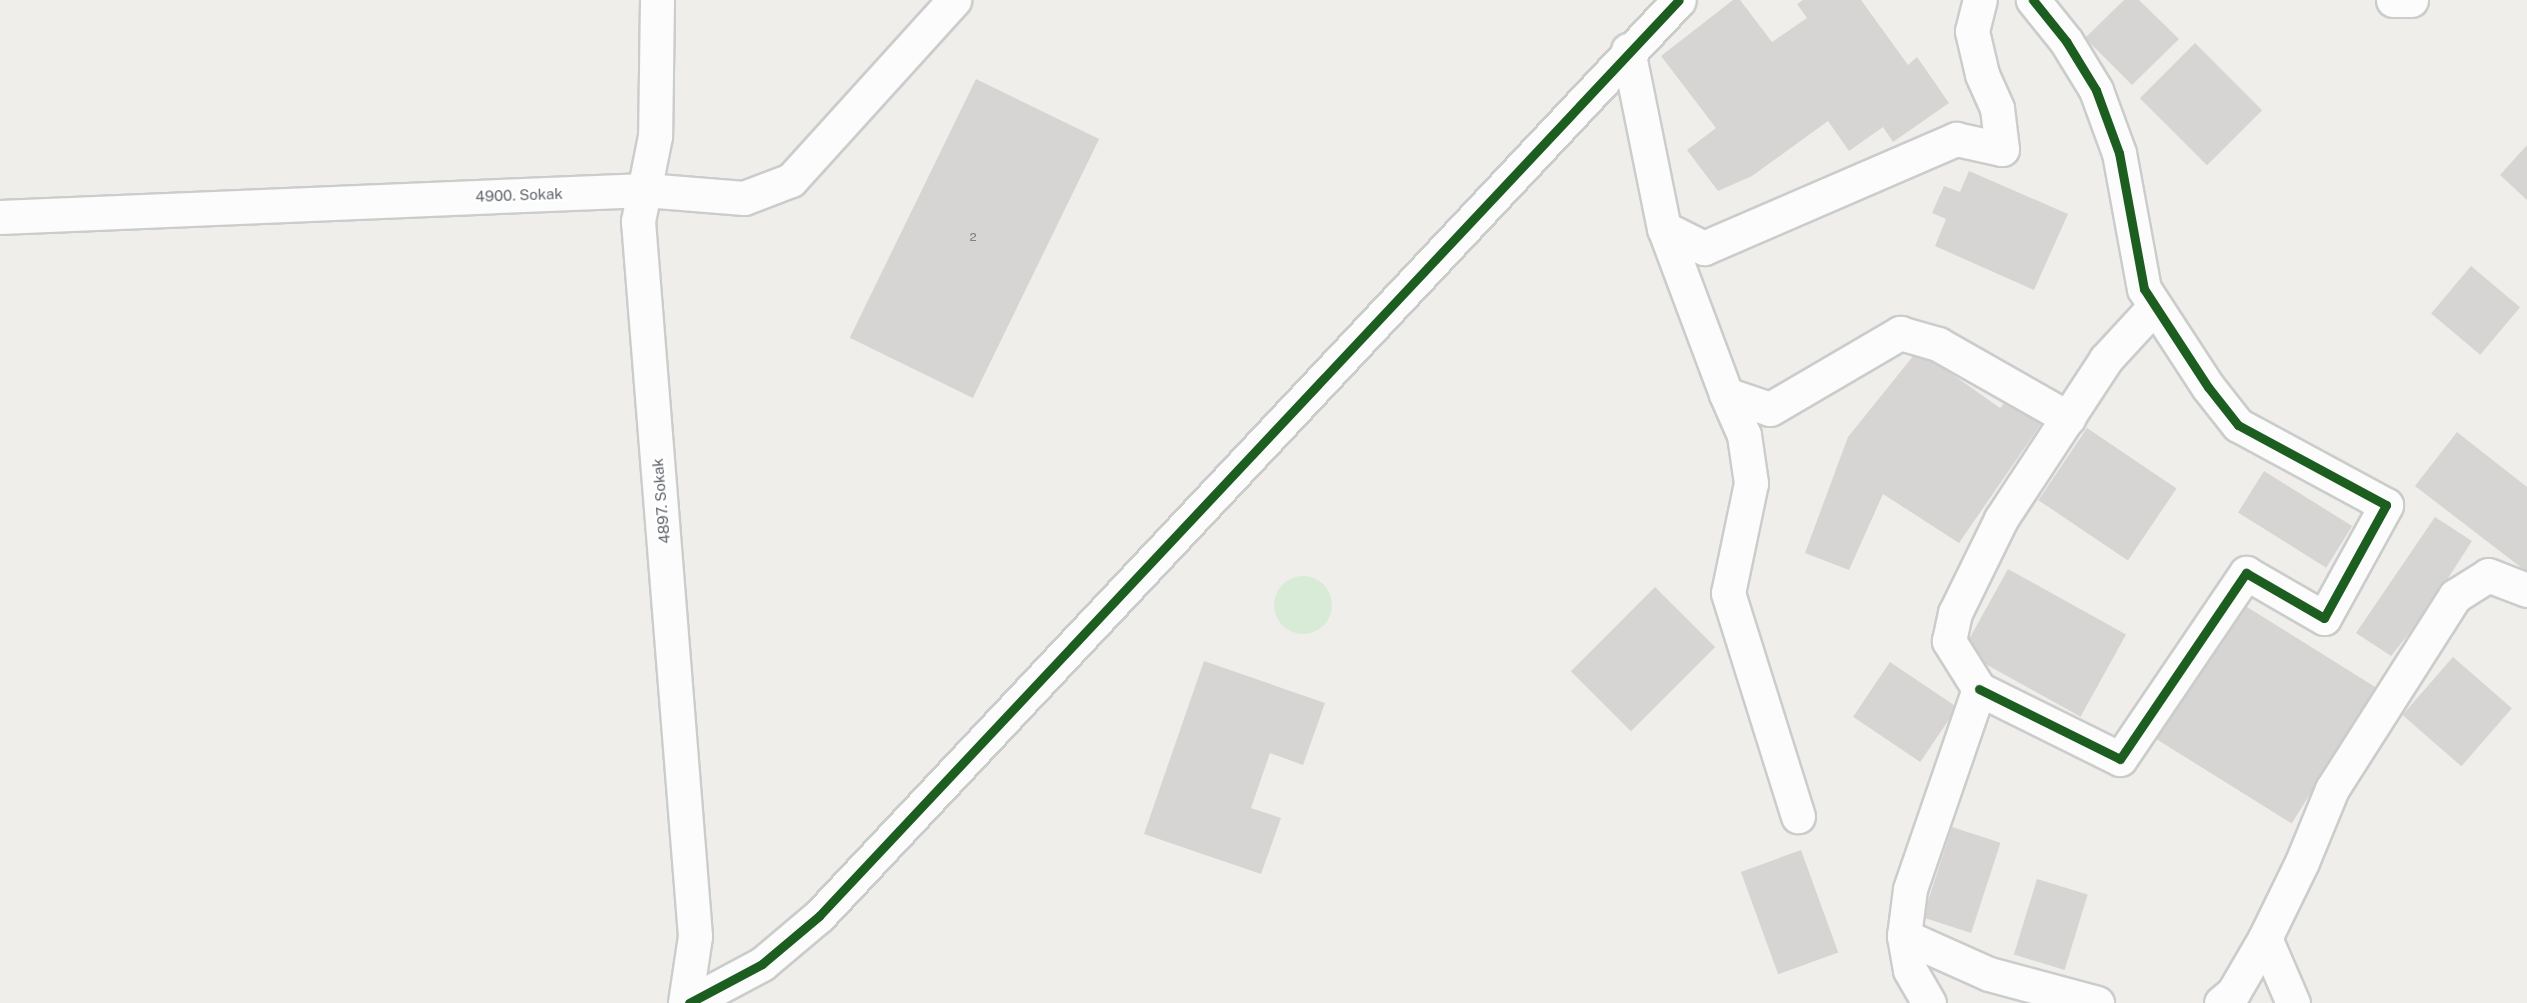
<!DOCTYPE html>
<style>
body{margin:0}
#map{position:relative;width:2527px;height:1003px;overflow:hidden;background:#efeeea;font-family:"Public Sans",sans-serif}
div>[style]{position:absolute}
.green>*{inset:0;background:#d8ebd6}
.round{border-radius:50%}
.building>*{inset:0;background:#d6d5d3;transform-origin:0 0}
.roads{filter:drop-shadow(2px 0 #cbcccc) drop-shadow(-2px 0 #cbcccc) drop-shadow(0 2px #cbcccc) drop-shadow(0 -2px #cbcccc)}
.street>*{height:33px;margin:-16.5px;padding:0 16.5px;transform-origin:16.5px;border-radius:16.5px;background:#fdfcfc}
.cycleway>*{height:9px;margin:-4.5px;padding:0 4.5px;transform-origin:4.5px;border-radius:4.5px;background:#1b5e20}
span{translate:-50% -50%;white-space:nowrap;text-align:center;line-height:1.15;-webkit-text-stroke:4.5px #fff;paint-order:stroke}
.number-label{font-size:12px;color:#7e8184}
.number-label span{-webkit-text-stroke-width:0}
.street-label{font-size:15px;color:#5f6368}
</style>
<div id="map">
<div class="green">
<div class="round" style="left:1274px;top:576px;width:58px;height:58px"></div>
</div>
<div class="building">
<div style="clip-path:polygon(1733px 0,1740px 0,1772px 42px,1807px 18px,1797px 4px,1803px 0,1861px 0,1908px 65px,1917px 57px,1949px 103px,1893px 142px,1883px 127px,1849px 151px,1828px 121px,1752px 176px,1718px 191px,1687px 150px,1716px 128px,1661px 56px)"></div>
<div style="clip-path:polygon(2124px 0,2139px 0,2179px 39px,2132px 85px,2085px 38px)"></div>
<div style="left:2195px;top:43px;width:95px;height:78px;rotate:45deg"></div>
<div style="left:976px;top:79px;width:137px;height:288px;rotate:26deg"></div>
<div style="clip-path:polygon(2527px 145px,2527px 200px,2500px 175px)"></div>
<div style="clip-path:polygon(1969px 171px,2068px 214px,2034px 290px,1935px 246px,1946px 219px,1932px 213px,1944px 186px,1960px 192px)"></div>
<div style="left:2471px;top:266px;width:64px;height:62px;rotate:40deg"></div>
<div style="clip-path:polygon(1918px 350px,2000px 408px,2006px 401px,2041px 424px,1959px 543px,1883px 494px,1849px 570px,1805px 553px,1848px 437px)"></div>
<div style="left:2087px;top:428px;width:108px;height:87px;rotate:34deg"></div>
<div style="clip-path:polygon(2457px 432px,2527px 487px,2527px 572px,2415px 486px)"></div>
<div style="left:2264px;top:471px;width:104px;height:49px;rotate:32deg"></div>
<div style="clip-path:polygon(2435px 517px,2472px 541px,2427px 611px,2391px 656px,2356px 633px)"></div>
<div style="left:2008px;top:569px;width:135px;height:94px;rotate:29deg"></div>
<div style="left:1655px;top:587px;width:85px;height:119px;rotate:45deg"></div>
<div style="left:2239px;top:602px;width:162px;height:160px;rotate:32deg"></div>
<div style="left:2453px;top:657px;width:78px;height:77px;rotate:41deg"></div>
<div style="clip-path:polygon(1204px 661px,1325px 703px,1303px 765px,1270px 753px,1251px 808px,1281px 818px,1261px 874px,1144px 834px)"></div>
<div style="left:1890px;top:662px;width:81px;height:66px;rotate:34deg"></div>
<div style="left:1952px;top:827px;width:51px;height:95px;rotate:18deg"></div>
<div style="left:1801px;top:850px;width:109px;height:64px;rotate:70deg"></div>
<div style="left:2037px;top:879px;width:53px;height:79px;rotate:17deg"></div>
</div>
<div class="roads">
<div class="street">
<div style="left:657px;top:0;width:136px;rotate:90.8deg"></div>
<div style="left:655px;top:136px;width:87px;rotate:101.3deg"></div>
<div style="left:638px;top:221px;width:717px;rotate:85.44deg"></div>
<div style="left:695px;top:936px;width:68px;rotate:98.5deg"></div>
<div style="left:2393px;top:0;width:18px"></div>
<div style="left:1628px;top:50px;width:182px;rotate:78.6deg"></div>
<div style="left:1664px;top:228px;width:177px;rotate:69.5deg"></div>
<div style="left:1726px;top:394px;width:46px;rotate:18.8deg"></div>
<div style="left:1770px;top:409px;width:151px;rotate:-30.3deg"></div>
<div style="left:1900px;top:333px;width:40px;rotate:16deg"></div>
<div style="left:1938px;top:344px;width:150px;rotate:29.6deg"></div>
<div style="left:0;top:217px;width:646px;rotate:-2.4deg"></div>
<div style="left:645px;top:190px;width:99px;rotate:4.6deg"></div>
<div style="left:744px;top:198px;width:50px;rotate:-21deg"></div>
<div style="left:791px;top:180px;width:243px;rotate:-47.8deg"></div>
<div style="left:1664px;top:228px;width:45px;rotate:26.6deg"></div>
<div style="left:1704px;top:248px;width:275px;rotate:-23.4deg"></div>
<div style="left:1956px;top:139px;width:47px;rotate:12.3deg"></div>
<div style="left:2002px;top:149px;width:41px;rotate:-97deg"></div>
<div style="left:1997px;top:108px;width:37px;rotate:-114deg"></div>
<div style="left:1982px;top:74px;width:44px;rotate:-103.1deg"></div>
<div style="left:1972px;top:31px;width:32px;rotate:-76deg"></div>
<div style="left:1726px;top:394px;width:45px;rotate:66.3deg"></div>
<div style="left:1744px;top:435px;width:49px;rotate:81.7deg"></div>
<div style="left:1751px;top:483px;width:112px;rotate:101.8deg"></div>
<div style="left:1728px;top:593px;width:234px;rotate:72.6deg"></div>
<div style="left:1979px;top:689px;width:157px;rotate:26.4deg"></div>
<div style="left:2120px;top:759px;width:225px;rotate:-55.9deg"></div>
<div style="left:2246px;top:573px;width:90px;rotate:30deg"></div>
<div style="left:2324px;top:618px;width:129px;rotate:-61.2deg"></div>
<div style="left:2386px;top:505px;width:168px;rotate:-151.6deg"></div>
<div style="left:2238px;top:425px;width:48px;rotate:-128.3deg"></div>
<div style="left:2208px;top:387px;width:117px;rotate:-123.1deg"></div>
<div style="left:2144px;top:289px;width:138px;rotate:-100.4deg"></div>
<div style="left:2119px;top:153px;width:67px;rotate:-110.1deg"></div>
<div style="left:2096px;top:90px;width:57px;rotate:-121.5deg"></div>
<div style="left:2066px;top:41px;width:53px;rotate:-128.8deg"></div>
<div style="left:1904px;top:936px;width:93px;rotate:24.1deg"></div>
<div style="left:1989px;top:974px;width:112px;rotate:15deg"></div>
<div style="left:2265px;top:938px;width:71px;rotate:66.7deg"></div>
<div style="left:689px;top:1003px;width:83px;rotate:-28.1deg"></div>
<div style="left:762px;top:964px;width:75px;rotate:-40.1deg"></div>
<div style="left:819px;top:916px;width:1256px;rotate:-46.81deg"></div>
<div style="left:1929px;top:1003px;width:38px;rotate:-120deg"></div>
<div style="left:1910px;top:970px;width:35px;rotate:-100deg"></div>
<div style="left:1904px;top:936px;width:47px;rotate:-82.7deg"></div>
<div style="left:1910px;top:889px;width:212px;rotate:-71deg"></div>
<div style="left:1979px;top:689px;width:57px;rotate:-122deg"></div>
<div style="left:1949px;top:641px;width:29px;rotate:-78deg"></div>
<div style="left:1955px;top:613px;width:105px;rotate:-63.9deg"></div>
<div style="left:2001px;top:519px;width:191px;rotate:-56.7deg"></div>
<div style="left:2106px;top:359px;width:69px;rotate:-47.3deg"></div>
<div style="left:2221px;top:1003px;width:16px;rotate:-40deg"></div>
<div style="left:2233px;top:993px;width:64px;rotate:-59.8deg"></div>
<div style="left:2265px;top:938px;width:85px;rotate:-64deg"></div>
<div style="left:2302px;top:862px;width:79px;rotate:-67.7deg"></div>
<div style="left:2332px;top:789px;width:229px;rotate:-57.5deg"></div>
<div style="left:2455px;top:596px;width:39px;rotate:-32deg"></div>
<div style="left:2488px;top:575px;width:42px;rotate:21deg"></div>
</div>
</div>
<div class="cycleway">
<div style="left:1979px;top:689px;width:157px;rotate:26.4deg"></div>
<div style="left:2120px;top:759px;width:225px;rotate:-55.9deg"></div>
<div style="left:2246px;top:573px;width:90px;rotate:30deg"></div>
<div style="left:2324px;top:618px;width:129px;rotate:-61.2deg"></div>
<div style="left:2386px;top:505px;width:168px;rotate:-151.6deg"></div>
<div style="left:2238px;top:425px;width:48px;rotate:-128.3deg"></div>
<div style="left:2208px;top:387px;width:117px;rotate:-123.1deg"></div>
<div style="left:2144px;top:289px;width:138px;rotate:-100.4deg"></div>
<div style="left:2119px;top:153px;width:67px;rotate:-110.1deg"></div>
<div style="left:2096px;top:90px;width:57px;rotate:-121.5deg"></div>
<div style="left:2066px;top:41px;width:53px;rotate:-128.8deg"></div>
<div style="left:689px;top:1003px;width:83px;rotate:-28.1deg"></div>
<div style="left:762px;top:964px;width:75px;rotate:-40.1deg"></div>
<div style="left:819px;top:916px;width:1256px;rotate:-46.81deg"></div>
</div>
<div class="number-label">
<span style="left:973px;top:238px">2</span>
</div>
<div class="street-label">
<span style="left:519px;top:195px;rotate:-2deg">4900. Sokak</span>
<span style="left:661px;top:501px;rotate:-95deg">4897. Sokak</span>
</div>
</div>
